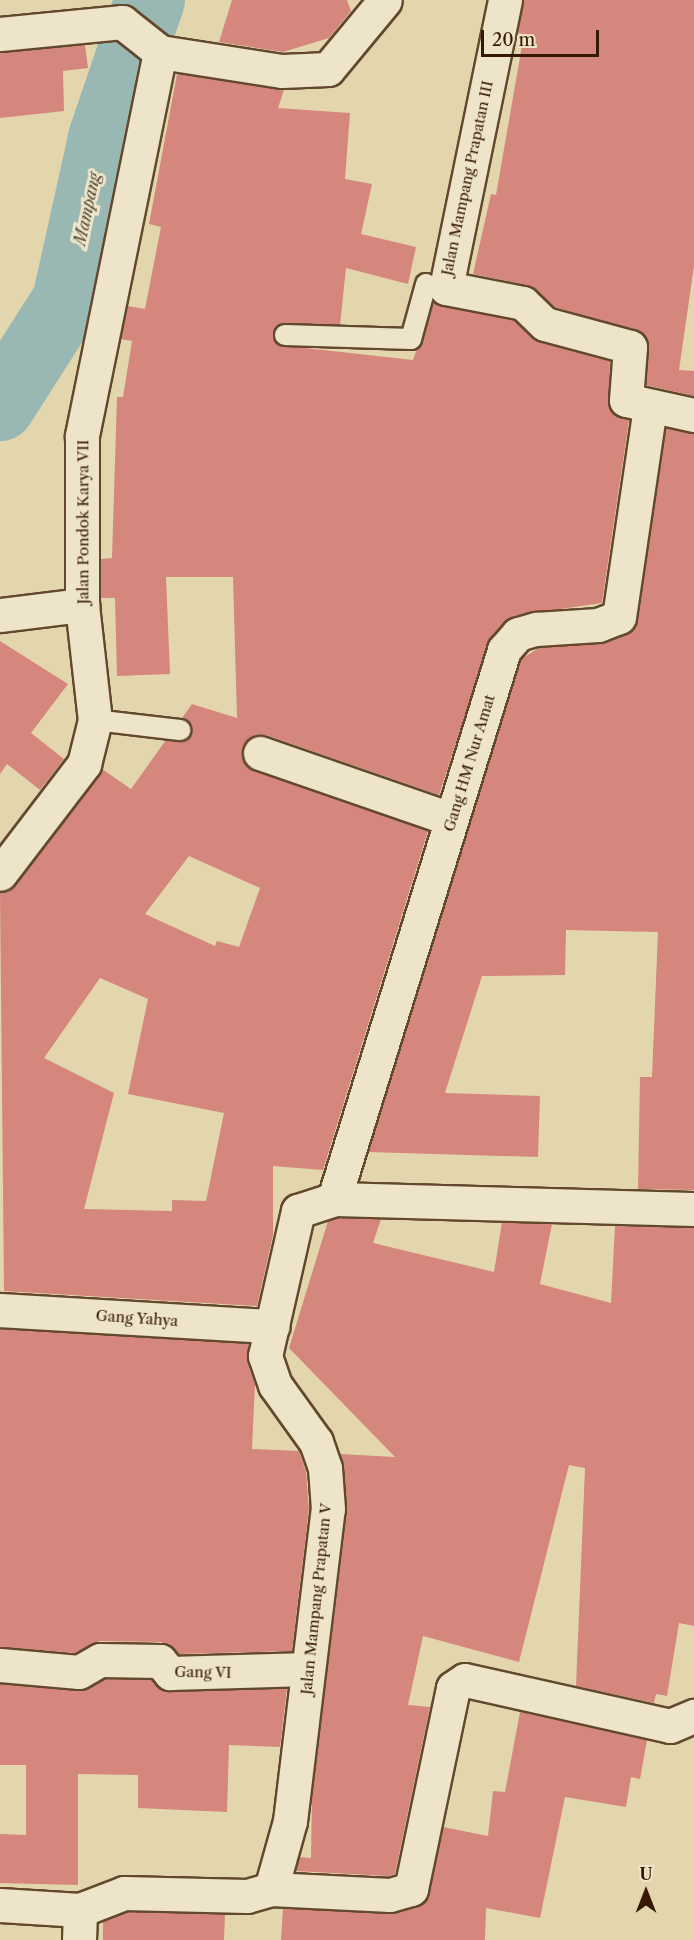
<!DOCTYPE html>
<style>
body{margin:0}
#map{position:relative;width:694px;height:1940px;overflow:hidden;background:#e4d6ac;font-family:"Libre Caslon Text",serif}
div>[style]{position:absolute}
.river>*{height:70px;margin:-35px;padding:0 35px;transform-origin:35px;border-radius:35px;background:#99b7b3}
.building>*{inset:0;background:#d5867d}
.roads{filter:drop-shadow(2px 0 #62482d) drop-shadow(-2px 0 #62482d) drop-shadow(0 2px #62482d) drop-shadow(0 -2px #62482d)}
.service>*{height:20px;margin:-10px;padding:0 10px;transform-origin:10px;border-radius:10px;background:#ede4c9}
.minor>*{height:33px;margin:-16.5px;padding:0 16.5px;transform-origin:16.5px;border-radius:16.5px;background:#ede4c9}
span{translate:-50% -50%;white-space:nowrap;text-align:center;line-height:1.15;-webkit-text-stroke:6px #ede4c9;paint-order:stroke}
.street-label{font-size:15px;color:#371803}
.water-label{font-size:16px;color:#544838;font-style:italic}
.north{position:absolute;left:616px;top:1862px;width:60px;height:60px;-webkit-text-stroke:4px #ede4c9;paint-order:stroke;rotate:0deg;font-size:16px;font-weight:700;line-height:24px;text-align:center;color:#371803}
.north::after{content:'';display:block;margin:auto;width:21px;height:27px;background:#371803;clip-path:polygon(50% 0,100% 100%,50% 72%,0 100%)}
.scale{position:absolute;left:481px;top:30px;width:118px;height:27px;box-sizing:border-box;border:3px solid #371803;border-top:0;padding-left:8px;font-size:18px;line-height:21px;white-space:nowrap;color:#371803;-webkit-text-stroke:4px #ede4c9;paint-order:stroke}
</style>
<div id="map">
<div class="river">
<div style="left:0;top:406px;width:125px;rotate:-57.5deg"></div>
<div style="left:67px;top:301px;width:167px;rotate:-77.5deg"></div>
<div style="left:103px;top:138px;width:146px;rotate:-71.2deg"></div>
</div>
<div class="building">
<div style="clip-path:polygon(232px 0,347px 0,351px 11px,329px 38px,283px 52px,219px 42px)"></div>
<div style="clip-path:polygon(523px 0,694px 0,694px 266px,679px 370px,694px 371px,694px 396px,646px 385px,649px 348px,642px 333px,555px 307px,527px 285px,473px 274px,491px 194px,496px 195px,524px 34px,517px 33px)"></div>
<div style="clip-path:polygon(85px 45px,88px 68px,63px 71px,64px 111px,0 118px,0 52px)"></div>
<div style="clip-path:polygon(evenodd,177px 74px,284px 90px,278px 108px,350px 113px,345px 179px,372px 184px,361px 234px,416px 247px,408px 284px,346px 268px,340px 325px,280px 324px,273px 334px,278px 345px,413px 360px,434px 302px,514px 320px,540px 342px,610px 361px,609px 407px,629px 420px,602px 603px,513px 616px,490px 638px,439px 795px,266px 735px,256px 735px,243px 746px,242px 757px,254px 771px,428px 831px,323px 1170px,273px 1166px,273px 1235px,257px 1306px,4px 1291px,0 892px,15px 885px,102px 769px,131px 789px,166px 740px,190px 737px,191px 725px,182px 718px,192px 704px,237px 718px,233px 577px,166px 577px,170px 674px,117px 676px,115px 598px,101px 598px,101px 559px,112px 558px,117px 397px,123px 397px,132px 341px,121px 339px,128px 306px,145px 309px,161px 227px,149px 224px,177px 74px,189px 856px,260px 888px,239px 947px,217px 941px,215px 946px,145px 914px,189px 856px,177px 74px,100px 978px,148px 999px,128px 1094px,224px 1113px,206px 1201px,172px 1200px,172px 1211px,84px 1209px,114px 1093px,44px 1058px,100px 978px)"></div>
<div style="clip-path:polygon(666px 428px,694px 433px,694px 1190px,638px 1189px,640px 1077px,652px 1077px,658px 932px,566px 930px,565px 975px,482px 976px,445px 1093px,540px 1096px,538px 1157px,368px 1152px,521px 659px,539px 648px,605px 643px,626px 634px,637px 620px)"></div>
<div style="clip-path:polygon(0 641px,68px 684px,31px 733px,64px 759px,40px 790px,7px 764px,0 774px)"></div>
<div style="clip-path:polygon(337px 1218px,381px 1219px,373px 1243px,494px 1272px,502px 1222px,552px 1224px,540px 1284px,611px 1303px,615px 1226px,694px 1228px,694px 1626px,679px 1623px,667px 1696px,656px 1694px,654px 1703px,576px 1686px,585px 1468px,569px 1465px,519px 1662px,423px 1636px,408px 1705px,430px 1707px,395px 1874px,388px 1876px,295px 1871px,299px 1857px,311px 1858px,312px 1795px,347px 1511px,340px 1454px,395px 1457px,289px 1348px,328px 1221px)"></div>
<div style="clip-path:polygon(0 1329px,249px 1343px,247px 1362px,255px 1384px,252px 1449px,299px 1451px,306px 1472px,309px 1509px,292px 1651px,179px 1654px,161px 1642px,100px 1641px,75px 1653px,0 1647px)"></div>
<div style="clip-path:polygon(105px 1679px,151px 1680px,171px 1692px,287px 1688px,280px 1747px,229px 1745px,227px 1812px,138px 1808px,138px 1775px,78px 1774px,78px 1885px,0 1883px,0 1834px,26px 1835px,26px 1765px,0 1765px,0 1684px,77px 1691px)"></div>
<div style="clip-path:polygon(520px 1712px,647px 1740px,640px 1779px,631px 1777px,626px 1807px,565px 1797px,540px 1918px,486px 1908px,485px 1940px,281px 1940px,283px 1908px,389px 1914px,424px 1902px,443px 1827px,488px 1836px,493px 1791px,505px 1792px)"></div>
<div style="clip-path:polygon(127px 1912px,225px 1914px,224px 1940px,103px 1940px,103px 1921px)"></div>
</div>
<div class="roads">
<div class="service">
<div style="left:285px;top:335px;width:126px;rotate:1.8deg"></div>
<div style="left:411px;top:339px;width:57px;rotate:-74.7deg"></div>
<div style="left:95px;top:720px;width:86px;rotate:6.7deg"></div>
</div>
<div class="minor">
<div style="left:505px;top:0;width:294px;rotate:101.6deg"></div>
<div style="left:446px;top:288px;width:78px;rotate:11deg"></div>
<div style="left:523px;top:303px;width:30px;rotate:44deg"></div>
<div style="left:545px;top:324px;width:88px;rotate:15.1deg"></div>
<div style="left:630px;top:347px;width:53px;rotate:94.3deg"></div>
<div style="left:626px;top:400px;width:70px;rotate:12.4deg"></div>
<div style="left:0;top:34px;width:123px;rotate:-5.6deg"></div>
<div style="left:122px;top:22px;width:48px;rotate:38.3deg"></div>
<div style="left:160px;top:52px;width:392px;rotate:101.5deg"></div>
<div style="left:82px;top:436px;width:169px;rotate:90deg"></div>
<div style="left:82px;top:605px;width:116px;rotate:83.6deg"></div>
<div style="left:95px;top:720px;width:45px;rotate:104deg"></div>
<div style="left:84px;top:764px;width:138px;rotate:127.4deg"></div>
<div style="left:160px;top:52px;width:123px;rotate:8.9deg"></div>
<div style="left:282px;top:71px;width:46px;rotate:-2.5deg"></div>
<div style="left:328px;top:69px;width:89px;rotate:-50.4deg"></div>
<div style="left:0;top:615px;width:83px;rotate:-7deg"></div>
<div style="left:260px;top:753px;width:202px;rotate:19.1deg"></div>
<div style="left:334px;top:1199px;width:575px;rotate:-72.79deg"></div>
<div style="left:504px;top:650px;width:21px;rotate:-49deg"></div>
<div style="left:518px;top:634px;width:19px;rotate:-16deg"></div>
<div style="left:536px;top:629px;width:62px;rotate:-3.7deg"></div>
<div style="left:598px;top:625px;width:22px;rotate:-21deg"></div>
<div style="left:619px;top:617px;width:213px;rotate:-81.6deg"></div>
<div style="left:0;top:1310px;width:273px;rotate:3.4deg"></div>
<div style="left:0;top:1665px;width:79px;rotate:5.1deg"></div>
<div style="left:79px;top:1672px;width:24px;rotate:-30deg"></div>
<div style="left:100px;top:1660px;width:60px;rotate:1deg"></div>
<div style="left:160px;top:1661px;width:16px;rotate:50deg"></div>
<div style="left:170px;top:1673px;width:138px;rotate:-1.7deg"></div>
<div style="left:271px;top:1889px;width:119px;rotate:2.9deg"></div>
<div style="left:390px;top:1895px;width:22px;rotate:-16deg"></div>
<div style="left:411px;top:1889px;width:205px;rotate:-78.2deg"></div>
<div style="left:453px;top:1688px;width:14px;rotate:-34deg"></div>
<div style="left:465px;top:1680px;width:210px;rotate:12.6deg"></div>
<div style="left:670px;top:1726px;width:26px;rotate:-23deg"></div>
<div style="left:0;top:1905px;width:80px;rotate:3.6deg"></div>
<div style="left:80px;top:1910px;width:47px;rotate:-21.1deg"></div>
<div style="left:124px;top:1893px;width:123px;rotate:1.4deg"></div>
<div style="left:247px;top:1896px;width:25px;rotate:-16deg"></div>
<div style="left:271px;top:1889px;width:71px;rotate:-74.4deg"></div>
<div style="left:290px;top:1821px;width:314px;rotate:-83.1deg"></div>
<div style="left:328px;top:1509px;width:41px;rotate:-94.2deg"></div>
<div style="left:325px;top:1468px;width:28px;rotate:-109deg"></div>
<div style="left:316px;top:1442px;width:70px;rotate:-125.7deg"></div>
<div style="left:275px;top:1385px;width:31px;rotate:-109deg"></div>
<div style="left:265px;top:1356px;width:149px;rotate:-77.2deg"></div>
<div style="left:298px;top:1211px;width:38px;rotate:-18deg"></div>
<div style="left:334px;top:1199px;width:360px;rotate:1.6deg"></div>
<div style="left:79px;top:1940px;width:30px;rotate:-88deg"></div>
</div>
</div>
<div class="street-label">
<span style="left:467px;top:178px;rotate:-78deg">Jalan Mampang Prapatan III</span>
<span style="left:83px;top:522px;rotate:-90deg">Jalan Pondok Karya VII</span>
<span style="left:469px;top:763px;rotate:-73deg">Gang HM Nur Amat</span>
<span style="left:137px;top:1318px;rotate:4deg">Gang Yahya</span>
<span style="left:316px;top:1599px;rotate:-84deg">Jalan Mampang Prapatan V</span>
<span style="left:203px;top:1672px;rotate:1deg">Gang VI</span>
</div>
<div class="water-label">
<span style="left:87px;top:209px;rotate:-78deg">Mampang</span>
</div>
<div class="north">U</div>
<div class="scale">20 m</div>
</div>
